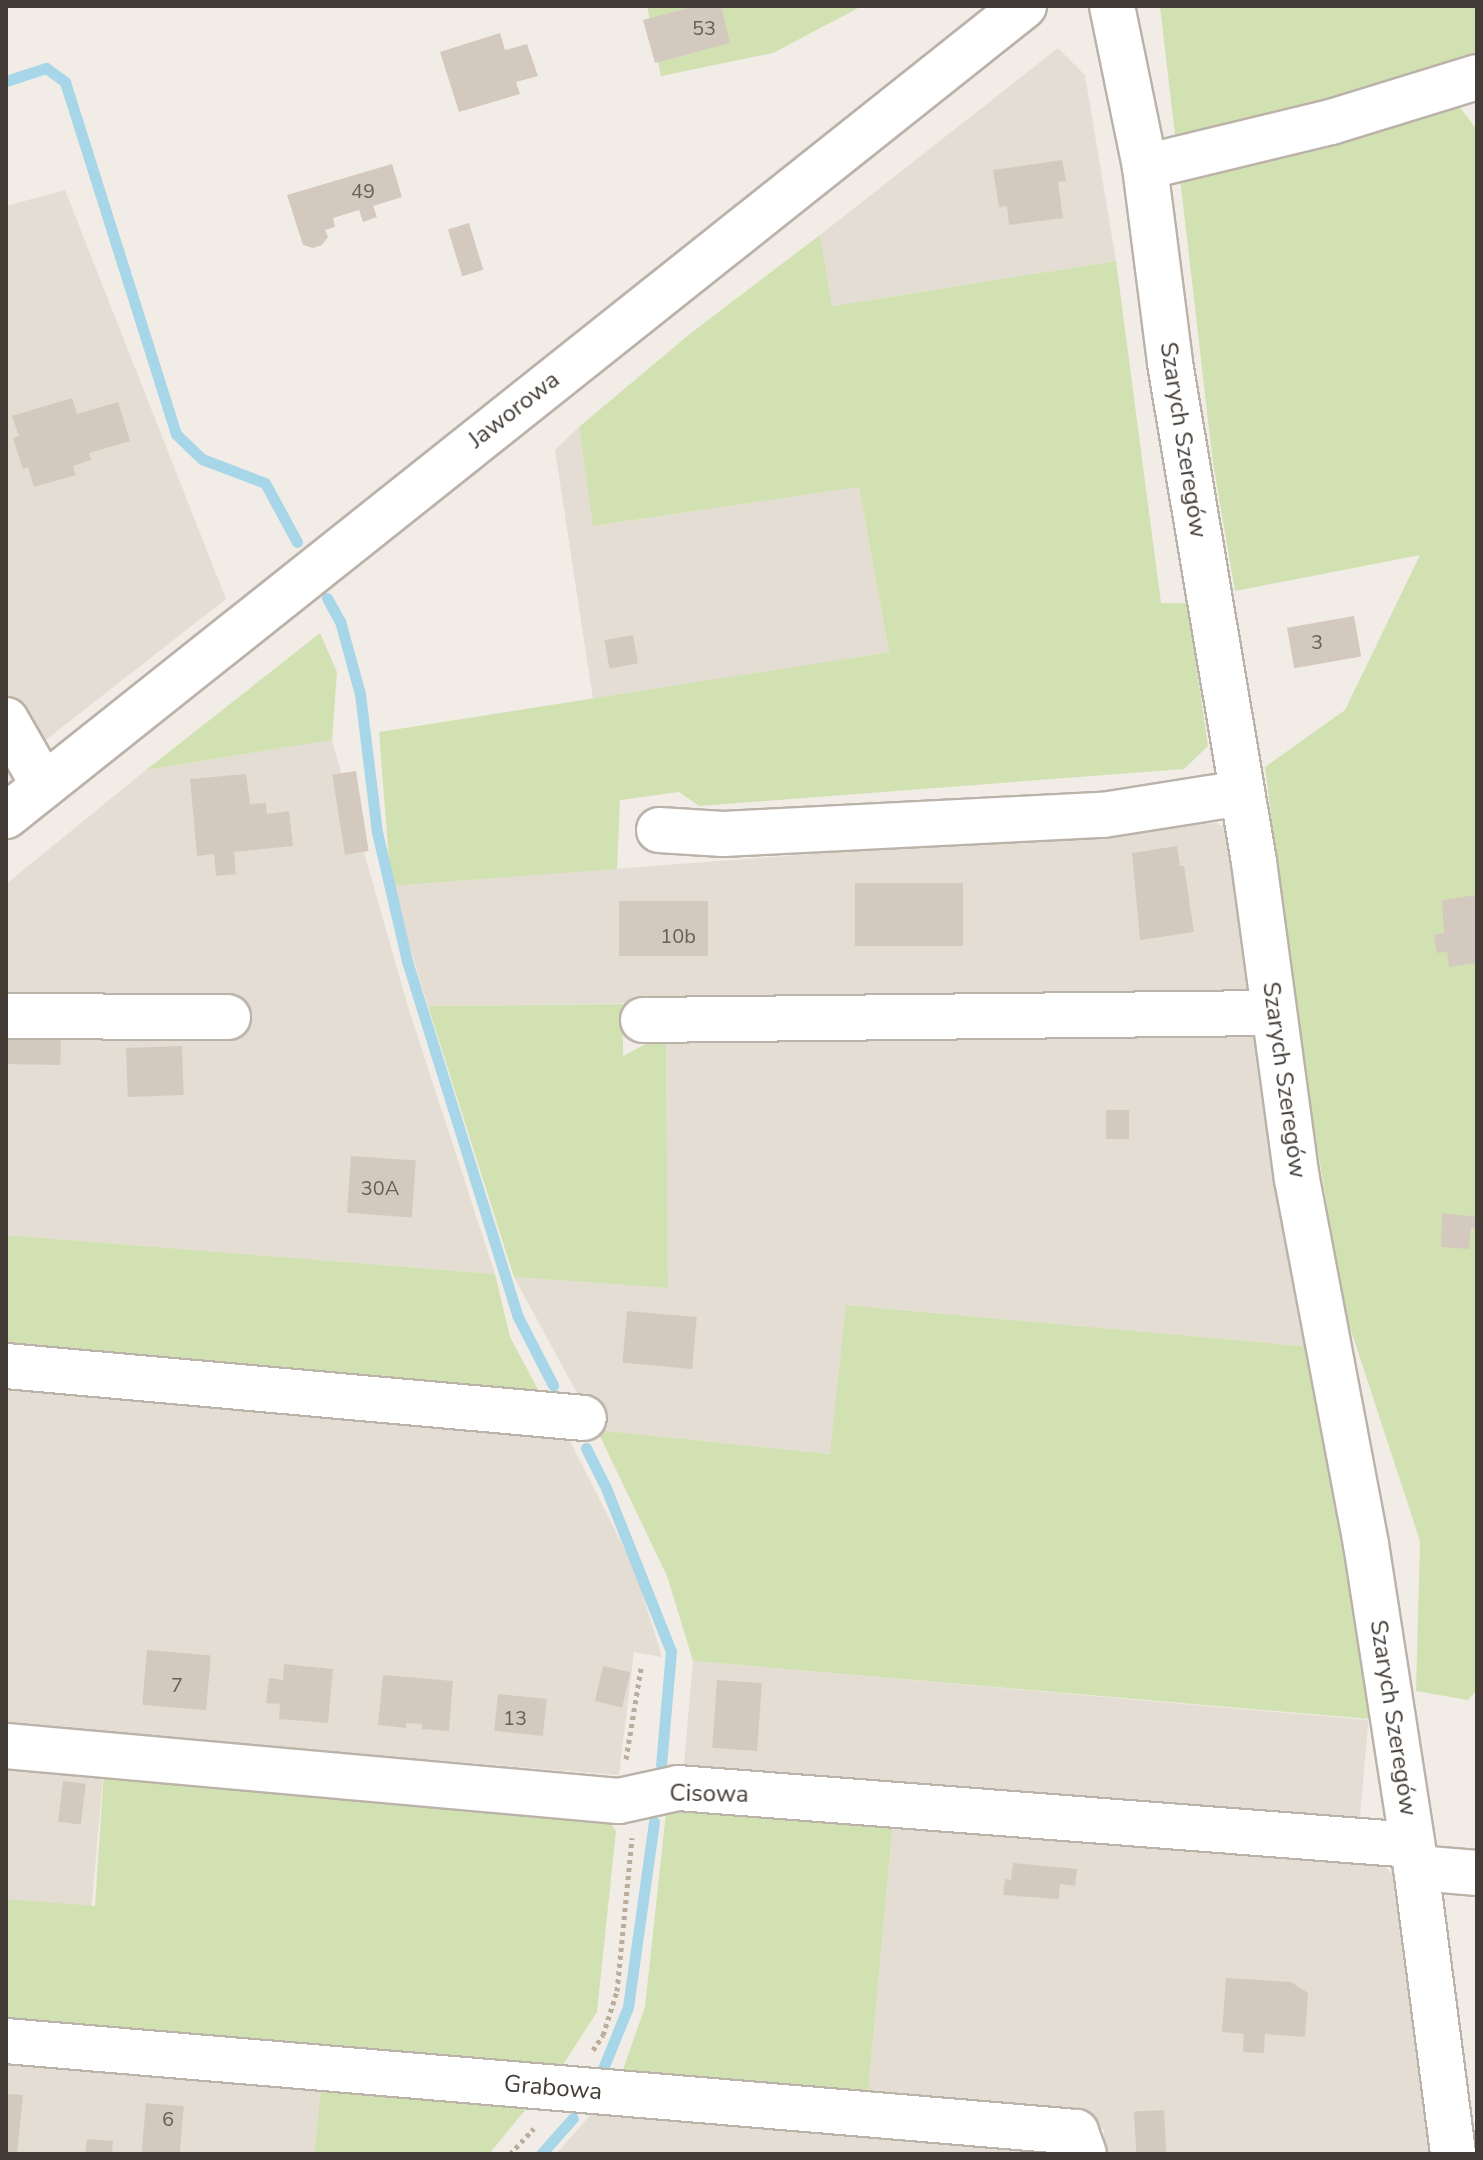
<!DOCTYPE html>
<meta charset="utf-8">
<style>
body{margin:0}
#map{position:relative;width:1483px;height:2160px;overflow:hidden;background:#f1ece6;font-family:"Nunito Sans",sans-serif}
div>[style]{position:absolute}
.residential>*{inset:0;background:#e4ddd4;transform-origin:0 0}
.green>*{inset:0;background:#d2e1b2}
.stream>*{height:11px;margin:-5.5px;padding:0 5.5px;transform-origin:5.5px;border-radius:5.5px;background:#a7d6e8}
.building>*{inset:0;background:#d4c9bf;transform-origin:0 0}
.path>*{height:5px;margin-top:-2.5px;transform-origin:0;background:repeating-linear-gradient(90deg,#bbac9c 0 4px,transparent 0 8px)}
.roads{filter:drop-shadow(2px 0 #bbb2a9) drop-shadow(-2px 0 #bbb2a9) drop-shadow(0 2px #bbb2a9) drop-shadow(0 -2px #bbb2a9)}
.minor>*{height:44px;margin:-22px;padding:0 22px;transform-origin:22px;border-radius:22px;background:#fff}
span{translate:-50% -50%;white-space:nowrap;text-align:center;line-height:1.15;-webkit-text-stroke:6px #fff;paint-order:stroke}
.number-label{font-size:20px;color:#675f58}
.number-label span{-webkit-text-stroke-width:0}
.street-label{font-size:24px;color:#433c36}
.frame{position:absolute;inset:0;border:8px solid #433c36;pointer-events:none}
</style>
<div id="map">
<div class="residential">
<div style="clip-path:polygon(1058px 48px,1085px 75px,1116px 261px,831px 306px,820px 235px)"></div>
<div style="clip-path:polygon(65px 190px,226px 599px,6px 771px,6px 206px)"></div>
<div style="clip-path:polygon(579px 427px,594px 526px,859px 487px,889px 652px,593px 699px,555px 450px)"></div>
<div style="clip-path:polygon(332px 740px,408px 1007px,495px 1274px,6px 1235px,6px 884px,146px 770px)"></div>
<div style="clip-path:polygon(1216px 823px,1239px 835px,1257px 995px,428px 1006px,391px 886px)"></div>
<div style="clip-path:polygon(1263px 1031px,1313px 1347px,847px 1305px,831px 1454px,597px 1430px,514px 1277px,668px 1288px,666px 1033px)"></div>
<div style="clip-path:polygon(6px 1381px,563px 1427px,635px 1570px,662px 1657px,634px 1652px,619px 1775px,6px 1726px)"></div>
<div style="left:693px;top:1661px;width:678px;height:109px;rotate:5deg"></div>
<div style="left:6px;top:1761px;width:98px;height:138px;rotate:5deg"></div>
<div style="clip-path:polygon(893px 1822px,1382px 1862px,1393px 1876px,1435px 2154px,1104px 2154px,1104px 2129px,867px 2104px)"></div>
<div style="clip-path:polygon(6px 2060px,321px 2089px,314px 2154px,6px 2154px)"></div>
<div style="clip-path:polygon(593px 2112px,1064px 2154px,556px 2154px)"></div>
</div>
<div class="green">
<div style="clip-path:polygon(647px 6px,862px 6px,773px 53px,661px 76px)"></div>
<div style="clip-path:polygon(1160px 6px,1477px 6px,1477px 54px,1463px 64px,1458px 105px,1477px 130px,1477px 1690px,1468px 1700px,1416px 1691px,1420px 1541px,1345px 1312px,1303px 1063px,1265px 767px,1345px 710px,1420px 555px,1235px 591px,1213px 463px)"></div>
<div style="clip-path:polygon(820px 235px,832px 306px,1116px 261px,1161px 603px,1187px 603px,1208px 746px,1184px 769px,699px 806px,679px 792px,620px 800px,617px 869px,391px 886px,379px 732px,889px 652px,859px 487px,593px 526px,579px 427px,691px 333px)"></div>
<div style="clip-path:polygon(320px 633px,337px 672px,332px 740px,146px 770px)"></div>
<div style="clip-path:polygon(623px 1004px,623px 1056px,666px 1033px,668px 1288px,514px 1277px,428px 1006px)"></div>
<div style="clip-path:polygon(6px 1235px,495px 1274px,510px 1337px,542px 1397px,6px 1351px)"></div>
<div style="clip-path:polygon(846px 1305px,1313px 1347px,1342px 1491px,1369px 1719px,693px 1661px,667px 1576px,597px 1430px,830px 1454px)"></div>
<div style="clip-path:polygon(104px 1770px,605px 1817px,616px 1831px,597px 2012px,555px 2077px,6px 2027px,6px 1899px,95px 1906px)"></div>
<div style="clip-path:polygon(667px 1803px,893px 1822px,867px 2104px,620px 2078px,645px 2007px)"></div>
<div style="clip-path:polygon(321px 2089px,527px 2108px,489px 2154px,314px 2154px)"></div>
</div>
<div class="stream">
<div style="left:6px;top:81px;width:42px;rotate:-18deg"></div>
<div style="left:46px;top:68px;width:24px;rotate:36deg"></div>
<div style="left:65px;top:82px;width:369px;rotate:72.5deg"></div>
<div style="left:176px;top:434px;width:36px;rotate:44deg"></div>
<div style="left:202px;top:459px;width:67px;rotate:20.9deg"></div>
<div style="left:265px;top:483px;width:67px;rotate:61.5deg"></div>
<div style="left:327px;top:598px;width:26px;rotate:61deg"></div>
<div style="left:340px;top:621px;width:76px;rotate:74.7deg"></div>
<div style="left:360px;top:694px;width:139px;rotate:83deg"></div>
<div style="left:377px;top:832px;width:132px;rotate:76.9deg"></div>
<div style="left:407px;top:961px;width:371px;rotate:72.7deg"></div>
<div style="left:517px;top:1315px;width:79px;rotate:62.8deg"></div>
<div style="left:586px;top:1448px;width:45px;rotate:63.4deg"></div>
<div style="left:606px;top:1488px;width:175px;rotate:68.3deg"></div>
<div style="left:671px;top:1651px;width:114px;rotate:95deg"></div>
<div style="left:602px;top:2071px;width:69px;rotate:-67.9deg"></div>
<div style="left:628px;top:2007px;width:187px;rotate:-82deg"></div>
<div style="left:541px;top:2154px;width:48px;rotate:-48.4deg"></div>
</div>
<div class="building">
<div style="clip-path:polygon(697px 6px,721px 6px,730px 43px,655px 63px,643px 20px)"></div>
<div style="clip-path:polygon(500px 33px,505px 50px,527px 44px,538px 76px,516px 82px,520px 94px,459px 112px,440px 52px)"></div>
<div style="clip-path:polygon(1062px 160px,1066px 181px,1058px 182px,1063px 218px,1009px 225px,1007px 206px,999px 207px,993px 170px)"></div>
<div style="clip-path:polygon(392px 164px,402px 197px,373px 206px,377px 217px,363px 222px,359px 210px,333px 218px,335px 227px,325px 230px,328px 237px,322px 245px,313px 248px,303px 245px,287px 195px)"></div>
<div style="left:469px;top:223px;width:49px;height:22px;rotate:73deg"></div>
<div style="clip-path:polygon(72px 398px,77px 414px,118px 402px,130px 441px,89px 453px,91px 460px,73px 466px,76px 475px,34px 487px,28px 467px,23px 469px,13px 438px,19px 436px,12px 416px)"></div>
<div style="left:1354px;top:616px;width:41px;height:68px;rotate:80deg"></div>
<div style="left:633px;top:635px;width:29px;height:29px;rotate:80deg"></div>
<div style="left:356px;top:771px;width:81px;height:24px;rotate:81deg"></div>
<div style="clip-path:polygon(246px 774px,250px 804px,266px 803px,267px 814px,289px 811px,293px 846px,234px 852px,236px 874px,216px 876px,214px 854px,197px 856px,190px 779px)"></div>
<div style="clip-path:polygon(1177px 846px,1180px 866px,1184px 866px,1194px 932px,1140px 940px,1132px 853px)"></div>
<div style="left:963px;top:883px;width:63px;height:108px;rotate:90deg"></div>
<div style="clip-path:polygon(1477px 895px,1477px 963px,1449px 967px,1447px 952px,1437px 953px,1434px 935px,1444px 933px,1442px 900px)"></div>
<div style="left:708px;top:901px;width:55px;height:89px;rotate:90deg"></div>
<div style="left:6px;top:1030px;width:55px;height:34px;rotate:1deg"></div>
<div style="left:182px;top:1046px;width:49px;height:56px;rotate:88deg"></div>
<div style="left:1129px;top:1110px;width:29px;height:23px;rotate:90deg"></div>
<div style="left:351px;top:1156px;width:65px;height:57px;rotate:4deg"></div>
<div style="clip-path:polygon(1442px 1213px,1477px 1217px,1477px 1229px,1471px 1228px,1469px 1249px,1441px 1247px)"></div>
<div style="left:627px;top:1311px;width:70px;height:52px;rotate:5deg"></div>
<div style="left:147px;top:1650px;width:64px;height:55px;rotate:5deg"></div>
<div style="clip-path:polygon(284px 1664px,333px 1669px,328px 1723px,279px 1719px,280px 1704px,266px 1703px,269px 1678px,283px 1680px)"></div>
<div style="left:603px;top:1666px;width:28px;height:36px;rotate:13deg"></div>
<div style="clip-path:polygon(383px 1675px,453px 1681px,449px 1731px,422px 1729px,422px 1724px,406px 1723px,406px 1728px,378px 1725px)"></div>
<div style="left:717px;top:1680px;width:45px;height:68px;rotate:4deg"></div>
<div style="left:498px;top:1694px;width:49px;height:37px;rotate:6deg"></div>
<div style="left:63px;top:1781px;width:23px;height:41px;rotate:7deg"></div>
<div style="clip-path:polygon(1013px 1863px,1077px 1869px,1075px 1886px,1060px 1884px,1059px 1899px,1003px 1895px,1005px 1879px,1011px 1880px)"></div>
<div style="clip-path:polygon(1226px 1978px,1291px 1982px,1308px 1993px,1305px 2037px,1265px 2034px,1264px 2053px,1243px 2052px,1244px 2034px,1222px 2032px)"></div>
<div style="clip-path:polygon(6px 2094px,23px 2095px,17px 2154px,6px 2154px)"></div>
<div style="left:146px;top:2103px;width:38px;height:51px;rotate:5deg"></div>
<div style="left:1164px;top:2110px;width:44px;height:30px;rotate:87deg"></div>
<div style="clip-path:polygon(87px 2139px,113px 2141px,112px 2154px,85px 2154px)"></div>
</div>
<div class="path">
<div style="left:626px;top:1759px;width:92px;rotate:-80.6deg"></div>
<div style="left:593px;top:2050px;width:18px;rotate:-56deg"></div>
<div style="left:603px;top:2035px;width:46px;rotate:-72.3deg"></div>
<div style="left:617px;top:1991px;width:154px;rotate:-84.4deg"></div>
<div style="left:510px;top:2154px;width:35px;rotate:-47deg"></div>
</div>
<div class="roads">
<div class="minor">
<div style="left:1112px;top:6px;width:164px;rotate:78.4deg"></div>
<div style="left:1145px;top:167px;width:198px;rotate:82.7deg"></div>
<div style="left:1170px;top:363px;width:506px;rotate:80.44deg"></div>
<div style="left:1254px;top:862px;width:320px;rotate:82.3deg"></div>
<div style="left:1297px;top:1179px;width:371px;rotate:79.3deg"></div>
<div style="left:1366px;top:1544px;width:328px;rotate:81.2deg"></div>
<div style="left:1416px;top:1868px;width:288px;rotate:82.6deg"></div>
<div style="left:1145px;top:167px;width:191px;rotate:-13.6deg"></div>
<div style="left:1331px;top:122px;width:153px;rotate:-17.1deg"></div>
<div style="left:6px;top:720px;width:76px;rotate:60.1deg"></div>
<div style="left:6px;top:816px;width:1301px;rotate:-38.51deg"></div>
<div style="left:659px;top:830px;width:64px;rotate:3.6deg"></div>
<div style="left:723px;top:834px;width:380px;rotate:-2.9deg"></div>
<div style="left:1103px;top:815px;width:141px;rotate:-9deg"></div>
<div style="left:6px;top:1016px;width:222px;rotate:0.3deg"></div>
<div style="left:643px;top:1020px;width:631px;rotate:-0.64deg"></div>
<div style="left:6px;top:1366px;width:580px;rotate:5.14deg"></div>
<div style="left:6px;top:1746px;width:615px;rotate:5.13deg"></div>
<div style="left:619px;top:1801px;width:60px;rotate:-12.4deg"></div>
<div style="left:678px;top:1788px;width:736px;rotate:4.44deg"></div>
<div style="left:1416px;top:1868px;width:61px;rotate:4.7deg"></div>
<div style="left:6px;top:2041px;width:1074px;rotate:4.86deg"></div>
<div style="left:1076px;top:2132px;width:23px;rotate:70deg"></div>
</div>
</div>
<div class="number-label">
<span style="left:704px;top:28px">53</span>
<span style="left:363px;top:191px">49</span>
<span style="left:1317px;top:642px">3</span>
<span style="left:678px;top:936px">10b</span>
<span style="left:380px;top:1188px">30A</span>
<span style="left:177px;top:1685px">7</span>
<span style="left:515px;top:1718px">13</span>
<span style="left:168px;top:2119px">6</span>
</div>
<div class="street-label">
<span style="left:514px;top:410px;rotate:-38deg">Jaworowa</span>
<span style="left:1183px;top:440px;rotate:81deg">Szarych Szeregów</span>
<span style="left:1284px;top:1080px;rotate:82deg">Szarych Szeregów</span>
<span style="left:1393px;top:1718px;rotate:81deg">Szarych Szeregów</span>
<span style="left:709px;top:1794px;rotate:1deg">Cisowa</span>
<span style="left:553px;top:2088px;rotate:5deg">Grabowa</span>
</div>
<div class="frame"></div>
</div>
